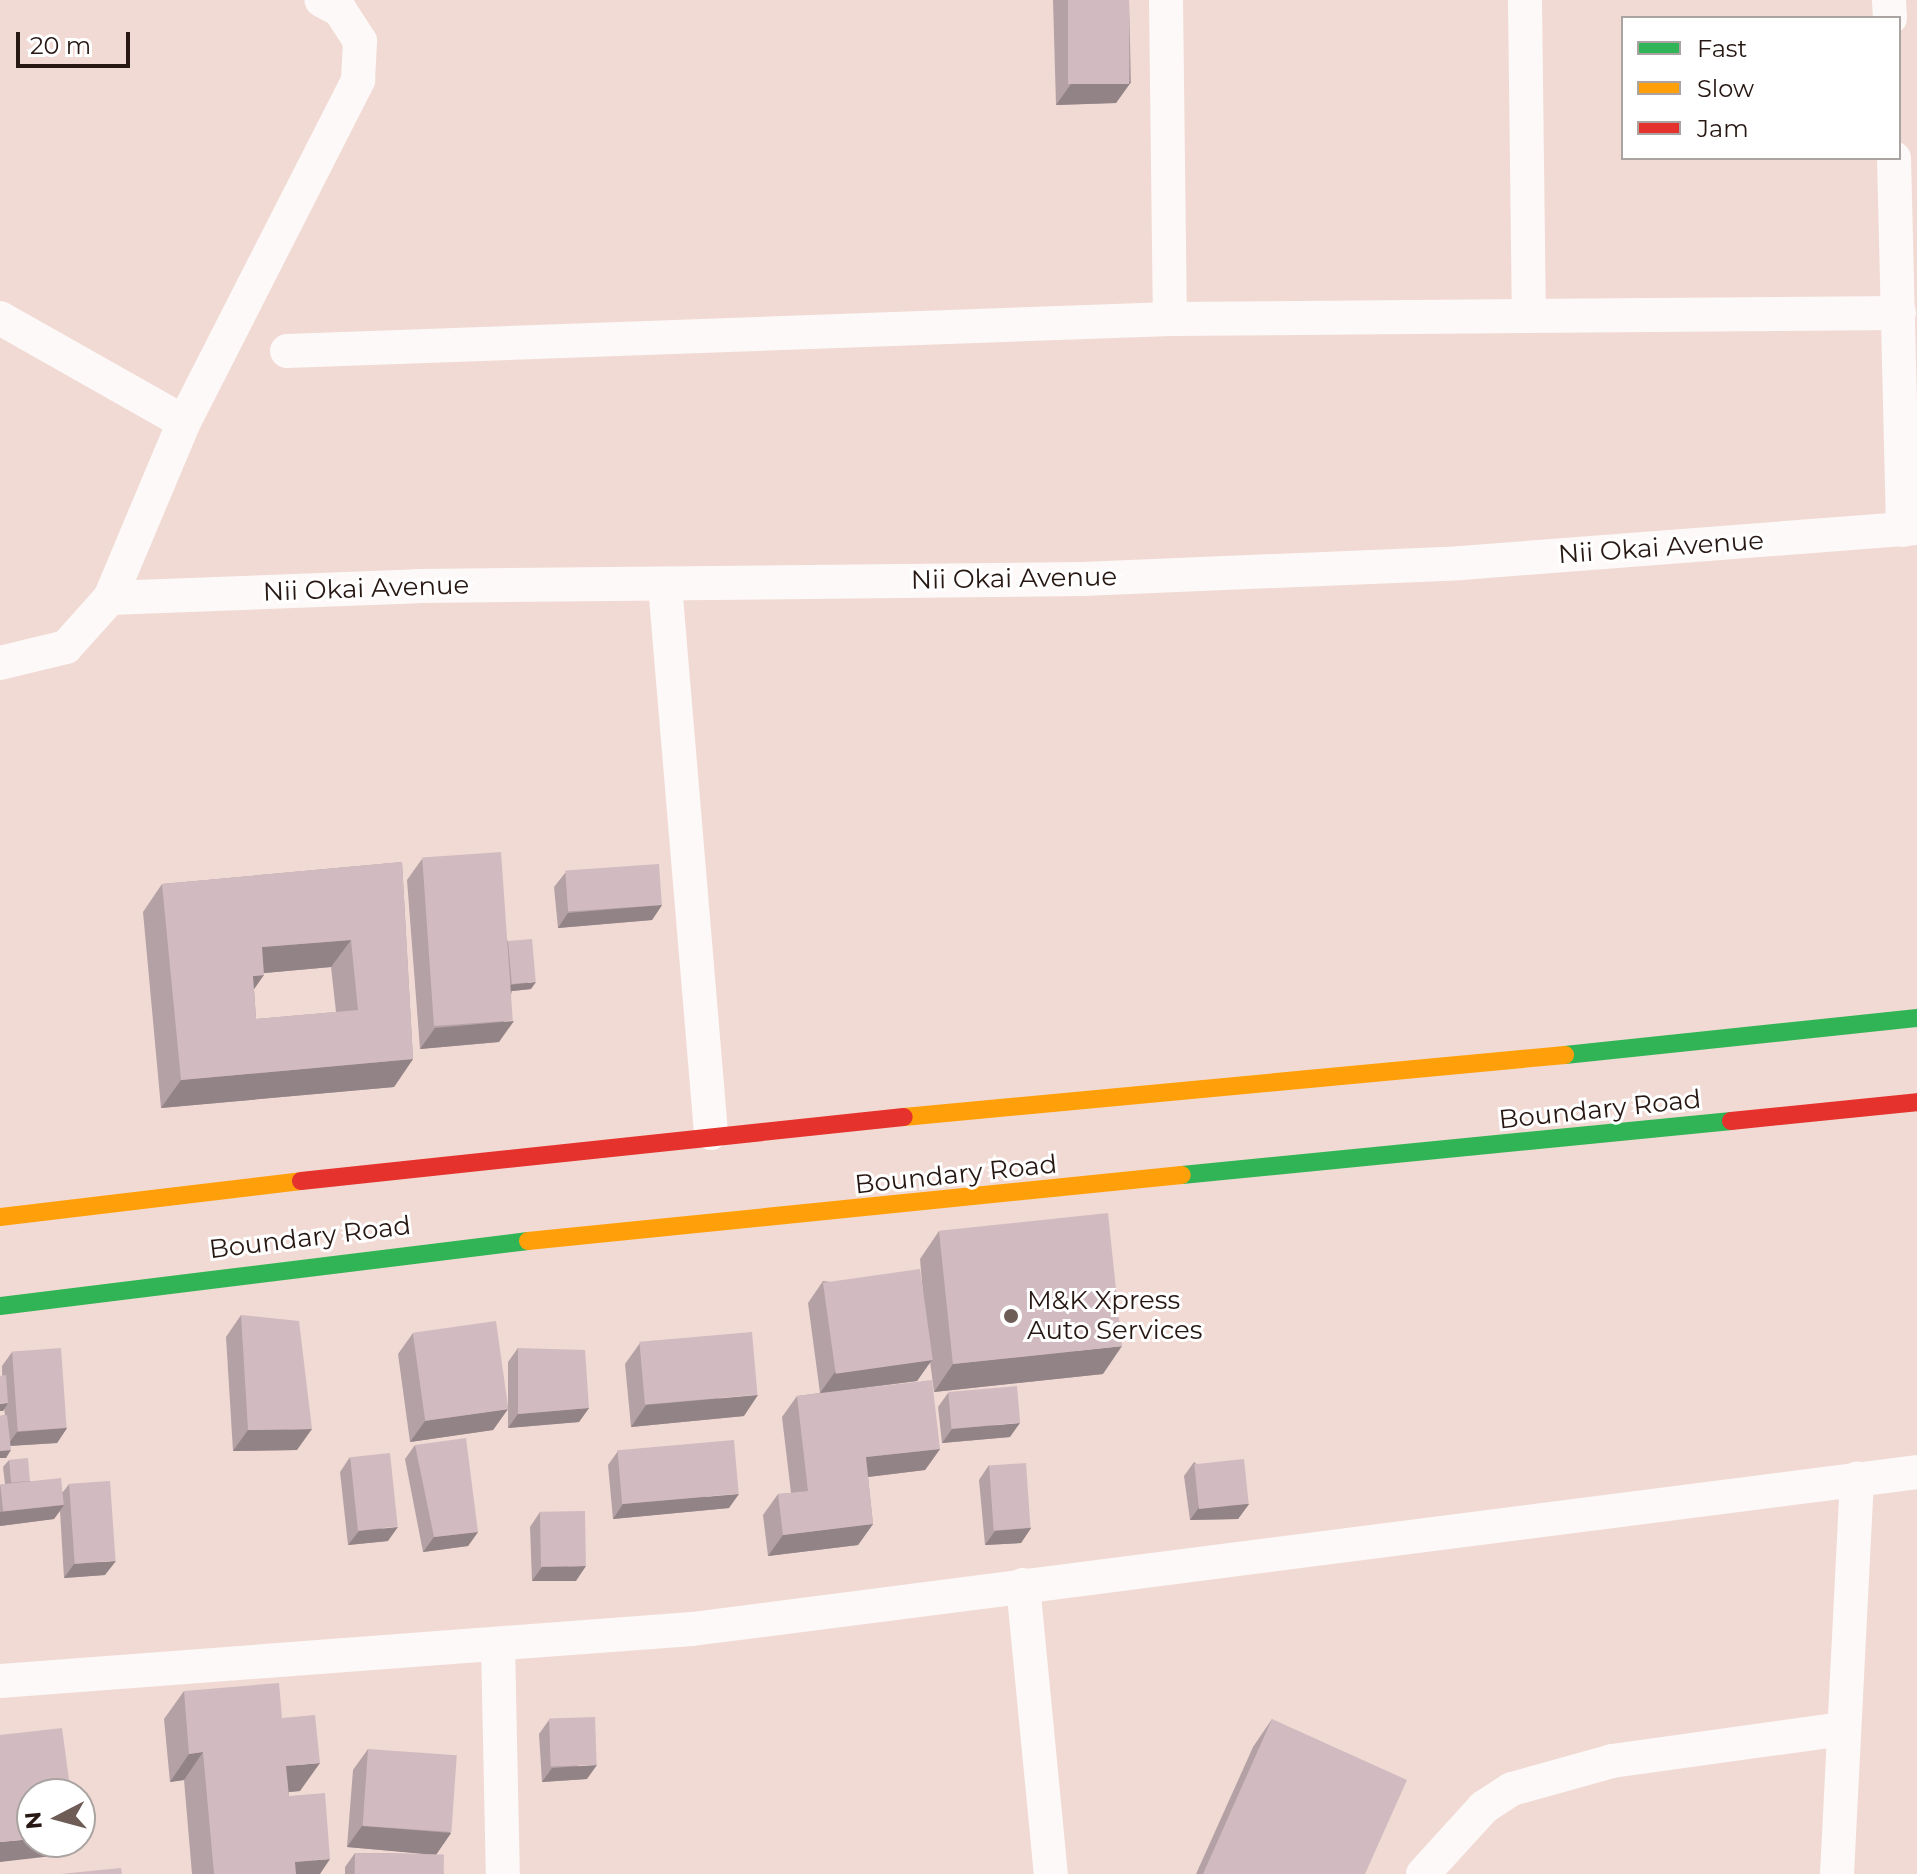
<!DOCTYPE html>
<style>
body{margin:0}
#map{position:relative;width:1917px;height:1874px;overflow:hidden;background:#f1dad3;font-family:Montserrat,sans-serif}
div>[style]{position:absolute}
.street>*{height:34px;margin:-17px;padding:0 17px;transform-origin:17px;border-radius:17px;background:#fdf9f8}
.fast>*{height:18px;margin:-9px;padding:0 9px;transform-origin:9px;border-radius:9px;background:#30b455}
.slow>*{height:18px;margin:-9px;padding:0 9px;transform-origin:9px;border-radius:9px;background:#ff9f0a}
.jam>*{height:18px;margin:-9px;padding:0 9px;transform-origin:9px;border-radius:9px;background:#e5322d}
.wall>*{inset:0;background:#b4a1a5}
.shaded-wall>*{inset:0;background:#928386}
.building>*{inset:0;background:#d1bbc0;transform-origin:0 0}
.dots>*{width:22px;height:22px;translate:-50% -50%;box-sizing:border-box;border:4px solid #fff;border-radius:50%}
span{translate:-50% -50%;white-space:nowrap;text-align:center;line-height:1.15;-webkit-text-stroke:6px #fff;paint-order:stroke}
.street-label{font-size:26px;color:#271813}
.poi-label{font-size:26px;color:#271813}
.left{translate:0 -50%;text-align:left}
.legend{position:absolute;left:1621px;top:16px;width:280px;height:144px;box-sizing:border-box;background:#fff;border:2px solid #a9a3a1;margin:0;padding:10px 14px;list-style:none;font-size:24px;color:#271813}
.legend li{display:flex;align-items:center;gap:16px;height:40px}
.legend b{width:40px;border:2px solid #a9a3a1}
.north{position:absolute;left:16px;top:1778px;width:80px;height:80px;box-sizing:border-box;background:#fff;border:2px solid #a9a3a1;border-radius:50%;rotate:264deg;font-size:22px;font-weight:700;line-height:32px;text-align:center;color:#271813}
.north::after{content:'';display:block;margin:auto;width:28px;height:36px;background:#6e5c56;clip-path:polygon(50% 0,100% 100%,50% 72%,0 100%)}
.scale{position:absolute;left:16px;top:32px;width:114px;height:36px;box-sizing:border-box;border:4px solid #271813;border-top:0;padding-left:10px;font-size:24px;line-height:28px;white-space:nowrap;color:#271813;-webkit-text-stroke:6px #fff;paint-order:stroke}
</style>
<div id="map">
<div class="street">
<div style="left:1166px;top:0;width:319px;rotate:89.3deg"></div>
<div style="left:1525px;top:0;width:316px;rotate:89.3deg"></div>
<div style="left:1889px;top:0;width:18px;rotate:87deg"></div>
<div style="left:1894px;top:158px;width:372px;rotate:88.6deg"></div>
<div style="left:0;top:318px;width:211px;rotate:29.5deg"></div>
<div style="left:287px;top:351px;width:884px;rotate:-2.08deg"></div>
<div style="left:1170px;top:319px;width:729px;rotate:-0.47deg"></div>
<div style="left:665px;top:585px;width:550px;rotate:85.2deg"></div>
<div style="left:110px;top:598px;width:308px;rotate:-2.2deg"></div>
<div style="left:418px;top:586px;width:665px;rotate:-0.6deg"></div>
<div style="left:1083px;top:579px;width:378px;rotate:-2.4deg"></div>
<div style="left:1461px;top:563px;width:457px;rotate:-4.4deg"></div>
<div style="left:0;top:663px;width:68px;rotate:-13.6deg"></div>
<div style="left:66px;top:647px;width:66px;rotate:-48.1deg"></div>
<div style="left:110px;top:598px;width:191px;rotate:-67.2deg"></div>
<div style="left:184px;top:422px;width:384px;rotate:-63deg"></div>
<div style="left:358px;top:80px;width:39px;rotate:-87deg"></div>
<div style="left:360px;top:41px;width:37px;rotate:-123deg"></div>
<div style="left:340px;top:10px;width:21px;rotate:-152deg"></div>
<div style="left:1023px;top:1585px;width:290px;rotate:84.5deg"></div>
<div style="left:498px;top:1644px;width:230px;rotate:88.8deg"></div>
<div style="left:0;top:1681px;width:694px;rotate:-4.3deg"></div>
<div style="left:692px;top:1629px;width:1235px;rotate:-7.3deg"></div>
<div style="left:1423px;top:1874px;width:91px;rotate:-47.7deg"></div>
<div style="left:1484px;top:1807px;width:33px;rotate:-33deg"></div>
<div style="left:1512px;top:1789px;width:104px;rotate:-15.6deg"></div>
<div style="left:1612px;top:1761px;width:232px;rotate:-7.9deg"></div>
<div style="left:1837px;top:1874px;width:396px;rotate:-87.1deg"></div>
</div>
<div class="fast">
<div style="left:1565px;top:1055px;width:354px;rotate:-6deg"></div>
<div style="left:1182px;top:1175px;width:552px;rotate:-5.62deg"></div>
<div style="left:0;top:1306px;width:532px;rotate:-7.02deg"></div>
</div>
<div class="slow">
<div style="left:904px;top:1117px;width:664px;rotate:-5.36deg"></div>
<div style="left:0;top:1217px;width:303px;rotate:-6.8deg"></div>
<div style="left:528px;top:1241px;width:657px;rotate:-5.76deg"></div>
</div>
<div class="jam">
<div style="left:1731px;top:1121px;width:187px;rotate:-5.8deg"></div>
<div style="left:301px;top:1181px;width:606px;rotate:-6.06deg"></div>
</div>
<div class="wall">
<div style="clip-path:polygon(1053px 0,1129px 0,1131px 82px,1116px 103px,1056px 105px)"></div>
<div style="clip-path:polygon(422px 859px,508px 941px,531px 989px,512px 991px,499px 1042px,420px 1049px,407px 880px)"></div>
<div style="clip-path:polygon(evenodd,402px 862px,413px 1059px,394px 1087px,161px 1108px,143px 912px,162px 884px,402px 862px,331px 967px,336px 1012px,256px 1019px,254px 989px,264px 973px,331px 967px)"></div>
<div style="clip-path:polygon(565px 873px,662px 905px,652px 920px,558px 928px,554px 887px)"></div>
<div style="clip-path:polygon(939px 1231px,1103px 1374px,934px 1392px,930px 1361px,917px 1381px,842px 1391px,940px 1449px,925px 1470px,868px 1477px,873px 1524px,858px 1545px,768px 1556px,763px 1515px,778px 1494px,791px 1493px,782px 1417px,797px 1396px,820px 1393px,808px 1303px,823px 1281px,923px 1294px,920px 1259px)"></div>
<div style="clip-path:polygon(241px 1315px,297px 1450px,233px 1451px,226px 1337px)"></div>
<div style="clip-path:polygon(413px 1333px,508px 1409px,508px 1362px,518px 1348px,589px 1408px,579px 1422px,508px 1428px,508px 1409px,493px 1430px,410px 1442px,398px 1354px)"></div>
<div style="clip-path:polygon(640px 1343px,744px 1416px,631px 1427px,625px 1364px)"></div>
<div style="clip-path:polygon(12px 1352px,67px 1428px,57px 1443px,10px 1446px,6px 1458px,0 1458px,0 1416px,5px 1415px,4px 1408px,3px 1411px,2px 1366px)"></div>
<div style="clip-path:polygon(948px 1393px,1010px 1437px,942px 1443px,938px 1407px)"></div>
<div style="clip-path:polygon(415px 1445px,478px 1532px,468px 1546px,423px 1552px,405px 1459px)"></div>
<div style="clip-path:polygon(618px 1451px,729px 1508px,613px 1519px,608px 1465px)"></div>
<div style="clip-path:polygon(350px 1457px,388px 1541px,348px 1545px,340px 1472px)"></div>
<div style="clip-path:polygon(9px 1460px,30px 1481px,63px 1492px,69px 1484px,105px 1575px,64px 1578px,60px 1511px,54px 1519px,0 1526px,0 1485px,5px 1484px,3px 1467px)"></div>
<div style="clip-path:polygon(1194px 1462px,1249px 1504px,1238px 1519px,1190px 1520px,1184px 1476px)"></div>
<div style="clip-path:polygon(989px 1465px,1031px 1528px,1021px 1543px,985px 1545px,979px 1480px)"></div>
<div style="clip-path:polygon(540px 1512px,576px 1581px,532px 1581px,530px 1527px)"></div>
<div style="clip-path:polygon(184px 1691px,282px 1718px,300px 1791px,289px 1792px,289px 1796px,320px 1874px,192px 1874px,184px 1780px,170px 1782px,164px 1719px)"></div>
<div style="clip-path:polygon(1272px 1719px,1365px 1874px,1196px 1874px,1253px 1747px)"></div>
<div style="clip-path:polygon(549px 1720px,587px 1779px,542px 1782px,539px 1734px)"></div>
<div style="clip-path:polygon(368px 1749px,451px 1833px,436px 1854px,444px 1874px,345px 1874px,345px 1867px,355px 1853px,429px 1854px,347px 1847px,353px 1770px)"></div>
</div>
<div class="shaded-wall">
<div style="clip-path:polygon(1131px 82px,1116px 103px,1056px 105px,1071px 84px)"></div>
<div style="clip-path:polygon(662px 905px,652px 920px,558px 928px,568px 913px)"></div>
<div style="clip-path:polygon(351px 940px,331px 967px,243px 975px,262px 947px)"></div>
<div style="clip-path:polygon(264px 975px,245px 1002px,253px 976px)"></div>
<div style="clip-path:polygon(536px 982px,531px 989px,504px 992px,509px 985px)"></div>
<div style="clip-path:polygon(514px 1021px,499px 1042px,420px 1049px,435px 1028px)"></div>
<div style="clip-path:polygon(413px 1059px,394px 1087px,161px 1108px,181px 1080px)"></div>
<div style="clip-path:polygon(1122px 1346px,1103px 1374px,934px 1392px,953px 1364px)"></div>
<div style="clip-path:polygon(932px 1360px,917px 1381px,820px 1393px,835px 1372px)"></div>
<div style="clip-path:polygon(758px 1395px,744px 1416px,631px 1427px,646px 1405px)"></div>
<div style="clip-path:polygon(8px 1403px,3px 1411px,0 1411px,0 1404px)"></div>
<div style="clip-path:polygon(589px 1408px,579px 1422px,508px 1428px,518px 1414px)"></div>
<div style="clip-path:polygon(508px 1409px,493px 1430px,410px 1442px,425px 1421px)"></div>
<div style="clip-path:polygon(1020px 1423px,1010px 1437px,942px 1443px,952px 1429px)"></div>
<div style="clip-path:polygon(67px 1428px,57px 1443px,7px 1446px,17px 1432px)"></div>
<div style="clip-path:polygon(312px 1429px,297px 1450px,233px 1451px,248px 1430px)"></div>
<div style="clip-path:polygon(940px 1449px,925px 1470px,851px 1479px,866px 1457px)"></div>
<div style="clip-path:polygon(11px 1450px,6px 1458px,0 1458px,0 1451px)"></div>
<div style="clip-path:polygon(739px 1494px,729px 1508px,613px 1519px,623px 1504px)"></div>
<div style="clip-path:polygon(1249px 1504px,1238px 1519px,1190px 1520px,1200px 1506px)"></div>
<div style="clip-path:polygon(64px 1505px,54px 1519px,0 1526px,0 1512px)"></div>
<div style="clip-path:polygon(873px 1524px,858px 1545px,768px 1556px,783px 1535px)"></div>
<div style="clip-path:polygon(398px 1527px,388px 1541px,348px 1545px,359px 1531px)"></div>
<div style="clip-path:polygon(1031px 1528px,1021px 1543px,985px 1545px,995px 1531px)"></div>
<div style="clip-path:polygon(478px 1532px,468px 1546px,423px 1552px,434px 1537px)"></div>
<div style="clip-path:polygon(116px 1561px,105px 1575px,64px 1578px,74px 1564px)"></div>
<div style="clip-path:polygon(586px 1566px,576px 1581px,532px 1581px,542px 1567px)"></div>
<div style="clip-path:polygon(203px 1752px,184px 1780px,170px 1782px,189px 1754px)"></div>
<div style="clip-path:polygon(320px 1763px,300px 1791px,267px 1794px,286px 1766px)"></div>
<div style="clip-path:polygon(597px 1765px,587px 1779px,542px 1782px,552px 1768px)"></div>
<div style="clip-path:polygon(362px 1826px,451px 1833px,436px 1855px,347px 1847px)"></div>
<div style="clip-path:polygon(32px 1839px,32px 1842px,70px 1842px,61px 1855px,0 1862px,0 1842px)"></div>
<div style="clip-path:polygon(330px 1859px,320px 1874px,287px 1874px,295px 1862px)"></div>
</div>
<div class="building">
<div style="left:1068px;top:0;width:61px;height:84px"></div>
<div style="left:501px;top:852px;width:169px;height:79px;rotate:86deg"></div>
<div style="clip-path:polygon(evenodd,402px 862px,413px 1059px,181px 1080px,162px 884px,402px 862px,351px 940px,358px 1010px,256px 1019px,253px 976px,264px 975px,262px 947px,351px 940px)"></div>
<div style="left:659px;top:864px;width:41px;height:94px;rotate:86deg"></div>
<div style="left:532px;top:939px;width:43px;height:24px;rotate:85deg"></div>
<div style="left:1108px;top:1213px;width:134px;height:170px;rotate:84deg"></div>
<div style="left:920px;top:1269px;width:92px;height:98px;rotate:82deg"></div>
<div style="clip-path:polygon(241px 1315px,299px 1321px,312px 1429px,248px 1430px)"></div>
<div style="left:496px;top:1321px;width:89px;height:84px;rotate:82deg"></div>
<div style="left:752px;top:1332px;width:63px;height:113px;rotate:85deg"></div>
<div style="left:61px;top:1348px;width:80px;height:49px;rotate:86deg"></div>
<div style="clip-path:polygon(518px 1348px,585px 1350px,589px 1408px,518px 1414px)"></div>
<div style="clip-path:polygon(6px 1375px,8px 1403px,0 1404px,0 1376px)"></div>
<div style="clip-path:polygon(932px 1380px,940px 1449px,866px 1457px,873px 1524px,783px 1535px,778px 1494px,808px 1491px,797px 1396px)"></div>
<div style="left:1017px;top:1386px;width:37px;height:69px;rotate:85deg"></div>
<div style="clip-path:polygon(7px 1415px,11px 1450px,0 1451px,0 1416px)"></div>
<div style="clip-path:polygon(466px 1438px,478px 1532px,434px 1537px,415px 1445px)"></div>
<div style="left:734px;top:1440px;width:54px;height:117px;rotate:85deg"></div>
<div style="left:390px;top:1453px;width:74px;height:40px;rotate:84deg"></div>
<div style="left:28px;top:1458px;width:23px;height:19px;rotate:85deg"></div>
<div style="left:1244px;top:1459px;width:45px;height:50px;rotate:84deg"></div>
<div style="left:1026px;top:1463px;width:65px;height:37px;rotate:86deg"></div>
<div style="left:61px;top:1478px;width:27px;height:61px;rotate:84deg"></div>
<div style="left:110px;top:1481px;width:80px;height:41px;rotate:86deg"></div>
<div style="left:585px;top:1511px;width:55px;height:45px;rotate:89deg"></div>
<div style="clip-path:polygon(279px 1683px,282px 1718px,315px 1715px,320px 1763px,286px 1766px,289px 1796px,325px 1793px,330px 1859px,295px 1862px,296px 1874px,214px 1874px,203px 1752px,189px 1754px,184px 1691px)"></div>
<div style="left:595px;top:1717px;width:48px;height:46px;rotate:88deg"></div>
<div style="clip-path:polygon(1272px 1719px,1407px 1780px,1365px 1874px,1203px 1874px)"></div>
<div style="clip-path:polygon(62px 1728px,71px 1794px,32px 1794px,32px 1839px,0 1842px,0 1735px)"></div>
<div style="left:368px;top:1749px;width:89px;height:77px;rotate:4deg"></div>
<div style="left:355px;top:1853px;width:89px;height:21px;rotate:1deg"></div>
<div style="clip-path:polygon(121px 1868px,122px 1874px,60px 1874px)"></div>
</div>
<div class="dots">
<div style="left:1011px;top:1316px;background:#6e5c56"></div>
</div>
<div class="street-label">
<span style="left:1661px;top:548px;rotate:-4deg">Nii Okai Avenue</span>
<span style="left:1014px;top:579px;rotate:-1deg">Nii Okai Avenue</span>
<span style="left:366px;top:589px;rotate:-2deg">Nii Okai Avenue</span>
<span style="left:1600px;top:1110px;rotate:-6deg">Boundary Road</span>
<span style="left:956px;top:1175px;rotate:-6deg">Boundary Road</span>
<span style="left:310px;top:1238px;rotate:-7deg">Boundary Road</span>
</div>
<div class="poi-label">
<span class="left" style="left:1027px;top:1316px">M&amp;K Xpress<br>Auto Services</span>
</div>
<ul class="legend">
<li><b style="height:10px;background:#30b455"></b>Fast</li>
<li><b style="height:10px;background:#ff9f0a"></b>Slow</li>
<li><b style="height:10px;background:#e5322d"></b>Jam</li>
</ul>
<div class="north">N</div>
<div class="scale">20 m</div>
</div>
